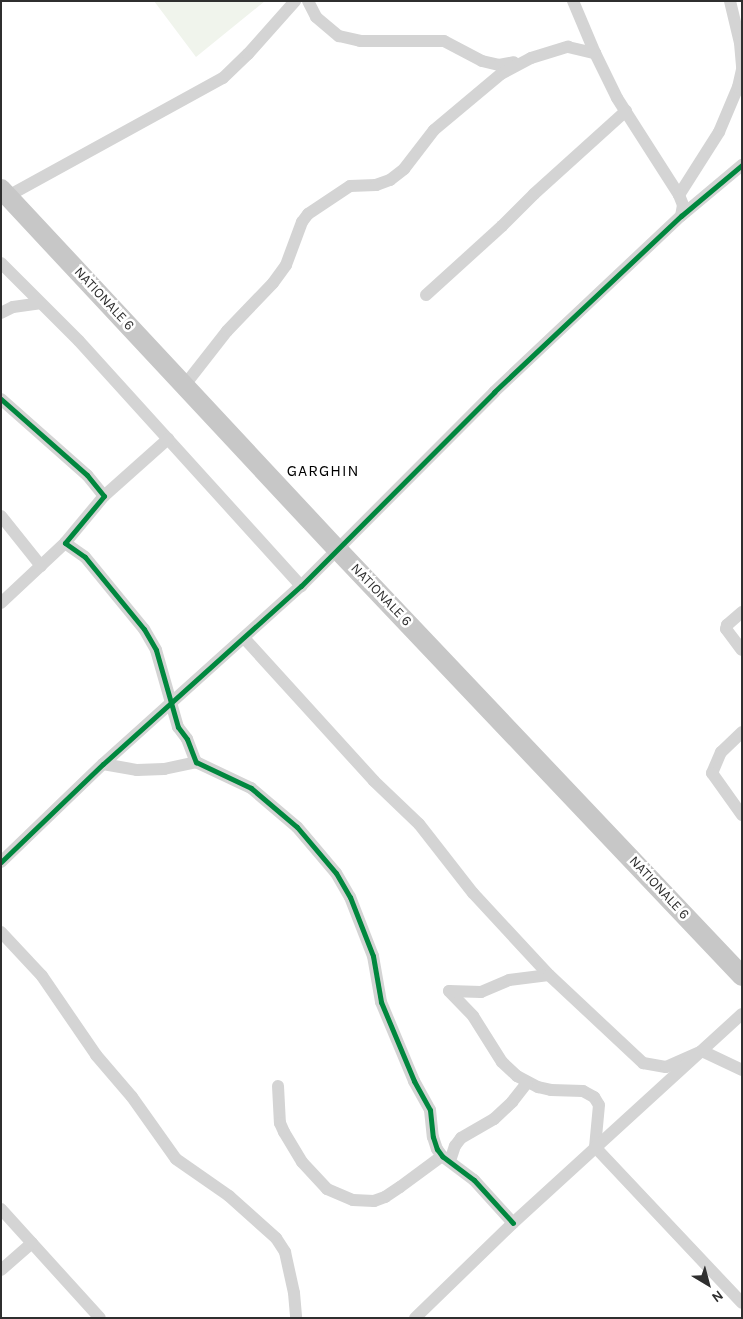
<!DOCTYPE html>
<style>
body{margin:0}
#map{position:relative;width:743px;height:1319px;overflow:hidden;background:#fff;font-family:Karla,sans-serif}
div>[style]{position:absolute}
.green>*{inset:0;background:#f0f4ec}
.minor>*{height:12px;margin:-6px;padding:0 6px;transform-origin:6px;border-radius:6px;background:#d4d4d4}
.primary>*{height:20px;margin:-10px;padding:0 10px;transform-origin:10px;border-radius:10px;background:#c7c7c7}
.cycleway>*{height:5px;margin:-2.5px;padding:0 2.5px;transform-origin:2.5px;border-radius:2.5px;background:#00873e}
span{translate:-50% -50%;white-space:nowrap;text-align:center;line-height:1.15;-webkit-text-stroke:5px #fff;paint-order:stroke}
.street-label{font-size:14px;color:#2f2f2f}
.quarter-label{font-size:16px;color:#000;letter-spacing:1px}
.frame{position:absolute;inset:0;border:2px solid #2f2f2f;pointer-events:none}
.north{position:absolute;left:683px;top:1259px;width:50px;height:50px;-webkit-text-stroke:4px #fff;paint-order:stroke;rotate:143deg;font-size:14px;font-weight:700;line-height:20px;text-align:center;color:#2f2f2f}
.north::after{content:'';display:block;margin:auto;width:18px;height:22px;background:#2f2f2f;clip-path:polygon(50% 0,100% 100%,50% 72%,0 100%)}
</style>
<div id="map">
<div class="green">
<div style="clip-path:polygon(154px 1px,265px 1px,196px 57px)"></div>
</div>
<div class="minor">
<div style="left:308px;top:1px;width:18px;rotate:63deg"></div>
<div style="left:316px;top:17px;width:30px;rotate:40deg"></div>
<div style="left:339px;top:36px;width:22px;rotate:13deg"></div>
<div style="left:360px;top:41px;width:84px"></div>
<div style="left:444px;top:41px;width:43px;rotate:27.8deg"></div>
<div style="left:482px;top:61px;width:17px;rotate:13deg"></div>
<div style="left:499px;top:65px;width:15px;rotate:-11deg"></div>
<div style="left:573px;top:1px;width:56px;rotate:67.1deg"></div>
<div style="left:730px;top:1px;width:43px;rotate:76.6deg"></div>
<div style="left:740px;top:43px;width:25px;rotate:85deg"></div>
<div style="left:679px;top:195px;width:75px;rotate:-57.6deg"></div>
<div style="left:719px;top:132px;width:49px;rotate:-67.1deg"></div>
<div style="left:738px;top:87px;width:18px;rotate:-77deg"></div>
<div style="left:8px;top:196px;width:245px;rotate:-28.8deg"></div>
<div style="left:223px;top:78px;width:35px;rotate:-44deg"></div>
<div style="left:248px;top:54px;width:71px;rotate:-48.4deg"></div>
<div style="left:1px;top:263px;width:110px;rotate:45deg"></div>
<div style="left:79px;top:341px;width:331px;rotate:47.8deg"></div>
<div style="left:426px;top:295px;width:103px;rotate:-42.2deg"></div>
<div style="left:502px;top:226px;width:45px;rotate:-45deg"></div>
<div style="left:534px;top:194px;width:124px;rotate:-42.1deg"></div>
<div style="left:1px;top:313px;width:13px;rotate:-27deg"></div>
<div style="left:13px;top:307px;width:27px;rotate:-8deg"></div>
<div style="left:184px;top:386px;width:70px;rotate:-52deg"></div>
<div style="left:227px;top:331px;width:66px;rotate:-46.2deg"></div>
<div style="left:273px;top:283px;width:22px;rotate:-54deg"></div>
<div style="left:286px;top:265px;width:46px;rotate:-69.6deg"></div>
<div style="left:302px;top:222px;width:10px;rotate:-53deg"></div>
<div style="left:308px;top:214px;width:50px;rotate:-33.7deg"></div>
<div style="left:350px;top:186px;width:26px;rotate:-2deg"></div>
<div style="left:376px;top:185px;width:15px;rotate:-20deg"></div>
<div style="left:390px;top:180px;width:18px;rotate:-38deg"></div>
<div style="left:404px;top:169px;width:49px;rotate:-52.4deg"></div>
<div style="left:434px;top:130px;width:87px;rotate:-39.9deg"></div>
<div style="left:501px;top:74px;width:34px;rotate:-28deg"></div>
<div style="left:531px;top:58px;width:39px;rotate:-17deg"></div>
<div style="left:568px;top:47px;width:28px;rotate:13deg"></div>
<div style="left:595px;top:53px;width:50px;rotate:63.9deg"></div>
<div style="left:617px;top:98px;width:115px;rotate:57.4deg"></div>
<div style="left:679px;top:195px;width:11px;rotate:68deg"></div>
<div style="left:683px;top:205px;width:11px;rotate:100deg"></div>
<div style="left:1px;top:399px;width:115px;rotate:41.5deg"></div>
<div style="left:87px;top:475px;width:27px;rotate:51deg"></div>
<div style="left:104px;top:496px;width:61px;rotate:129.7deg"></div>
<div style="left:65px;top:543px;width:24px;rotate:35deg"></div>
<div style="left:85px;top:557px;width:93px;rotate:50.7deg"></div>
<div style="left:144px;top:629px;width:24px;rotate:60deg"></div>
<div style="left:156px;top:650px;width:80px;rotate:74.1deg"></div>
<div style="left:178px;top:727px;width:15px;rotate:53deg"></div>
<div style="left:187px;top:739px;width:25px;rotate:69deg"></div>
<div style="left:196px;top:762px;width:61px;rotate:25.3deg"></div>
<div style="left:251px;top:788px;width:60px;rotate:40.3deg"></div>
<div style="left:297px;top:827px;width:60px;rotate:49.7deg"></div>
<div style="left:336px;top:873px;width:28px;rotate:60deg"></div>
<div style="left:350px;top:897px;width:63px;rotate:68.7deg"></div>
<div style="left:373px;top:956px;width:47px;rotate:80.1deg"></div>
<div style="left:381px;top:1002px;width:86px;rotate:67.3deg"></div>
<div style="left:414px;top:1081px;width:33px;rotate:61deg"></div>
<div style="left:430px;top:1110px;width:27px;rotate:84deg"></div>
<div style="left:433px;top:1137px;width:13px;rotate:72deg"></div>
<div style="left:437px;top:1149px;width:9px;rotate:54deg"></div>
<div style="left:442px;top:1156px;width:40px;rotate:37deg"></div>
<div style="left:474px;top:1180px;width:58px;rotate:47.8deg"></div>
<div style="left:104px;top:496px;width:86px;rotate:-41.7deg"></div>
<div style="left:1px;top:516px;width:64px;rotate:51.3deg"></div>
<div style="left:1px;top:603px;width:88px;rotate:-43.2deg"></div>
<div style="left:742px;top:612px;width:20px;rotate:139deg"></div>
<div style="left:727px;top:625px;width:4px;rotate:104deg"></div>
<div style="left:726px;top:629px;width:26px;rotate:53deg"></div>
<div style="left:244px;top:638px;width:193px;rotate:47.7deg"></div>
<div style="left:374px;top:781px;width:62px;rotate:43.7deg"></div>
<div style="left:419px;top:824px;width:88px;rotate:52deg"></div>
<div style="left:473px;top:893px;width:112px;rotate:47.2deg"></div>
<div style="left:742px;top:732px;width:29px;rotate:136deg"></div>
<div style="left:721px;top:752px;width:23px;rotate:113deg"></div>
<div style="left:712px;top:773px;width:52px;rotate:54.5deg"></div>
<div style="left:103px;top:764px;width:35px;rotate:10deg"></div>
<div style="left:137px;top:770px;width:27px;rotate:-2deg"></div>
<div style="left:164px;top:769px;width:33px;rotate:-12deg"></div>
<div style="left:1px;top:862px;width:141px;rotate:-43.9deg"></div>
<div style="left:103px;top:764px;width:266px;rotate:-42deg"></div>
<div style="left:301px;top:586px;width:274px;rotate:-45.1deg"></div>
<div style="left:494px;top:392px;width:257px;rotate:-43.3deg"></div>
<div style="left:681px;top:216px;width:80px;rotate:-39.9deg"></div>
<div style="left:1px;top:932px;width:60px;rotate:47deg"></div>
<div style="left:42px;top:976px;width:96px;rotate:55.6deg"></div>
<div style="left:96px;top:1055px;width:55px;rotate:49.4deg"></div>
<div style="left:132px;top:1097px;width:76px;rotate:54.6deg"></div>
<div style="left:176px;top:1159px;width:65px;rotate:34.9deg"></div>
<div style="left:229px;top:1196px;width:63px;rotate:41.8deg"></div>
<div style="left:276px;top:1238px;width:17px;rotate:57deg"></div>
<div style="left:285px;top:1252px;width:42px;rotate:77.6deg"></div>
<div style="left:294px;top:1293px;width:25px;rotate:85deg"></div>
<div style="left:449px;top:991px;width:35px;rotate:46deg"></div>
<div style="left:473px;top:1016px;width:54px;rotate:57.8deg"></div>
<div style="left:502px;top:1062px;width:21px;rotate:43deg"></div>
<div style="left:517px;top:1076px;width:24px;rotate:28deg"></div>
<div style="left:538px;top:1087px;width:13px;rotate:13deg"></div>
<div style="left:551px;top:1090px;width:32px;rotate:2deg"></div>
<div style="left:583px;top:1091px;width:13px;rotate:29deg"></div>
<div style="left:594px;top:1097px;width:9px;rotate:58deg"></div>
<div style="left:599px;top:1105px;width:42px;rotate:95.4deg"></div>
<div style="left:595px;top:1147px;width:214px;rotate:46.7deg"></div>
<div style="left:449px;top:991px;width:32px;rotate:2deg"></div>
<div style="left:481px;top:992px;width:30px;rotate:-23deg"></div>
<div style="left:509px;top:980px;width:40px;rotate:-7.1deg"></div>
<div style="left:549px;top:975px;width:129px;rotate:43.1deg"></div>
<div style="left:643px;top:1063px;width:23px;rotate:10deg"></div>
<div style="left:666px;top:1067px;width:39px;rotate:-24deg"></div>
<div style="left:702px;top:1051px;width:44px;rotate:25.4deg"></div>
<div style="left:278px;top:1086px;width:37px;rotate:87deg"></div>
<div style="left:280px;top:1123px;width:10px;rotate:66deg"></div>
<div style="left:284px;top:1132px;width:35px;rotate:59deg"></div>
<div style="left:302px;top:1162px;width:37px;rotate:47deg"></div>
<div style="left:327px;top:1189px;width:28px;rotate:23deg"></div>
<div style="left:353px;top:1200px;width:21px;rotate:3deg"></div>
<div style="left:374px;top:1201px;width:12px;rotate:-20deg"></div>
<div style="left:385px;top:1197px;width:18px;rotate:-34deg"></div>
<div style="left:400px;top:1187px;width:52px;rotate:-36.4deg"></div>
<div style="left:450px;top:1161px;width:16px;rotate:-72deg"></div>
<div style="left:455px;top:1146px;width:10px;rotate:-53deg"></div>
<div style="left:461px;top:1138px;width:38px;rotate:-30deg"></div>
<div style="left:494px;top:1119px;width:25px;rotate:-43deg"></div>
<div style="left:512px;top:1102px;width:24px;rotate:-52deg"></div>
<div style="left:1px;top:1209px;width:147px;rotate:47.8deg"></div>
<div style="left:1px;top:1270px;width:41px;rotate:-41.1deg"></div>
<div style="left:415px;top:1318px;width:136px;rotate:-44.1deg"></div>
<div style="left:513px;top:1223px;width:310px;rotate:-42.4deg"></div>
</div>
<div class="primary">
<div style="left:1px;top:189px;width:494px;rotate:47deg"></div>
<div style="left:338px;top:550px;width:587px;rotate:46.52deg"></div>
</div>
<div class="cycleway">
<div style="left:1px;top:399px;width:115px;rotate:41.5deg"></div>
<div style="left:87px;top:475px;width:27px;rotate:51deg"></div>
<div style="left:104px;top:496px;width:61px;rotate:129.7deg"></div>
<div style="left:65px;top:543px;width:24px;rotate:35deg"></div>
<div style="left:85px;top:557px;width:93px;rotate:50.7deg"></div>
<div style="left:144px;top:629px;width:24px;rotate:60deg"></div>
<div style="left:156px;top:650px;width:80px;rotate:74.1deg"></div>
<div style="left:178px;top:727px;width:15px;rotate:53deg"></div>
<div style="left:187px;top:739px;width:25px;rotate:69deg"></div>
<div style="left:196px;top:762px;width:61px;rotate:25.3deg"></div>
<div style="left:251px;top:788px;width:60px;rotate:40.3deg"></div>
<div style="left:297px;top:827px;width:60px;rotate:49.7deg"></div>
<div style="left:336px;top:873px;width:28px;rotate:60deg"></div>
<div style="left:350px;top:897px;width:63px;rotate:68.7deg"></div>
<div style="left:373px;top:956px;width:47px;rotate:80.1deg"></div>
<div style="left:381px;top:1002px;width:86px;rotate:67.3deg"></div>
<div style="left:414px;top:1081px;width:33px;rotate:61deg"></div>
<div style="left:430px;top:1110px;width:27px;rotate:84deg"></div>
<div style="left:433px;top:1137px;width:13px;rotate:72deg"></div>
<div style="left:437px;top:1149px;width:9px;rotate:54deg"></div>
<div style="left:442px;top:1156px;width:40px;rotate:37deg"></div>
<div style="left:474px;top:1180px;width:58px;rotate:47.8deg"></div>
<div style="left:1px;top:862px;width:141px;rotate:-43.9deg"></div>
<div style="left:103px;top:764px;width:266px;rotate:-42deg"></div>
<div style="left:301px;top:586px;width:274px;rotate:-45.1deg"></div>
<div style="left:494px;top:392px;width:257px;rotate:-43.3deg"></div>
<div style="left:681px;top:216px;width:80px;rotate:-39.9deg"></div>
</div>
<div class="street-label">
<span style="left:104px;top:299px;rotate:47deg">NATIONALE 6</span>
<span style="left:381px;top:595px;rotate:46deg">NATIONALE 6</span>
<span style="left:659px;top:888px;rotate:47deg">NATIONALE 6</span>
</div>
<div class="quarter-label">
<span style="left:323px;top:471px">GARGHIN</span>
</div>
<div class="frame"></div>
<div class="north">N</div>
</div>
